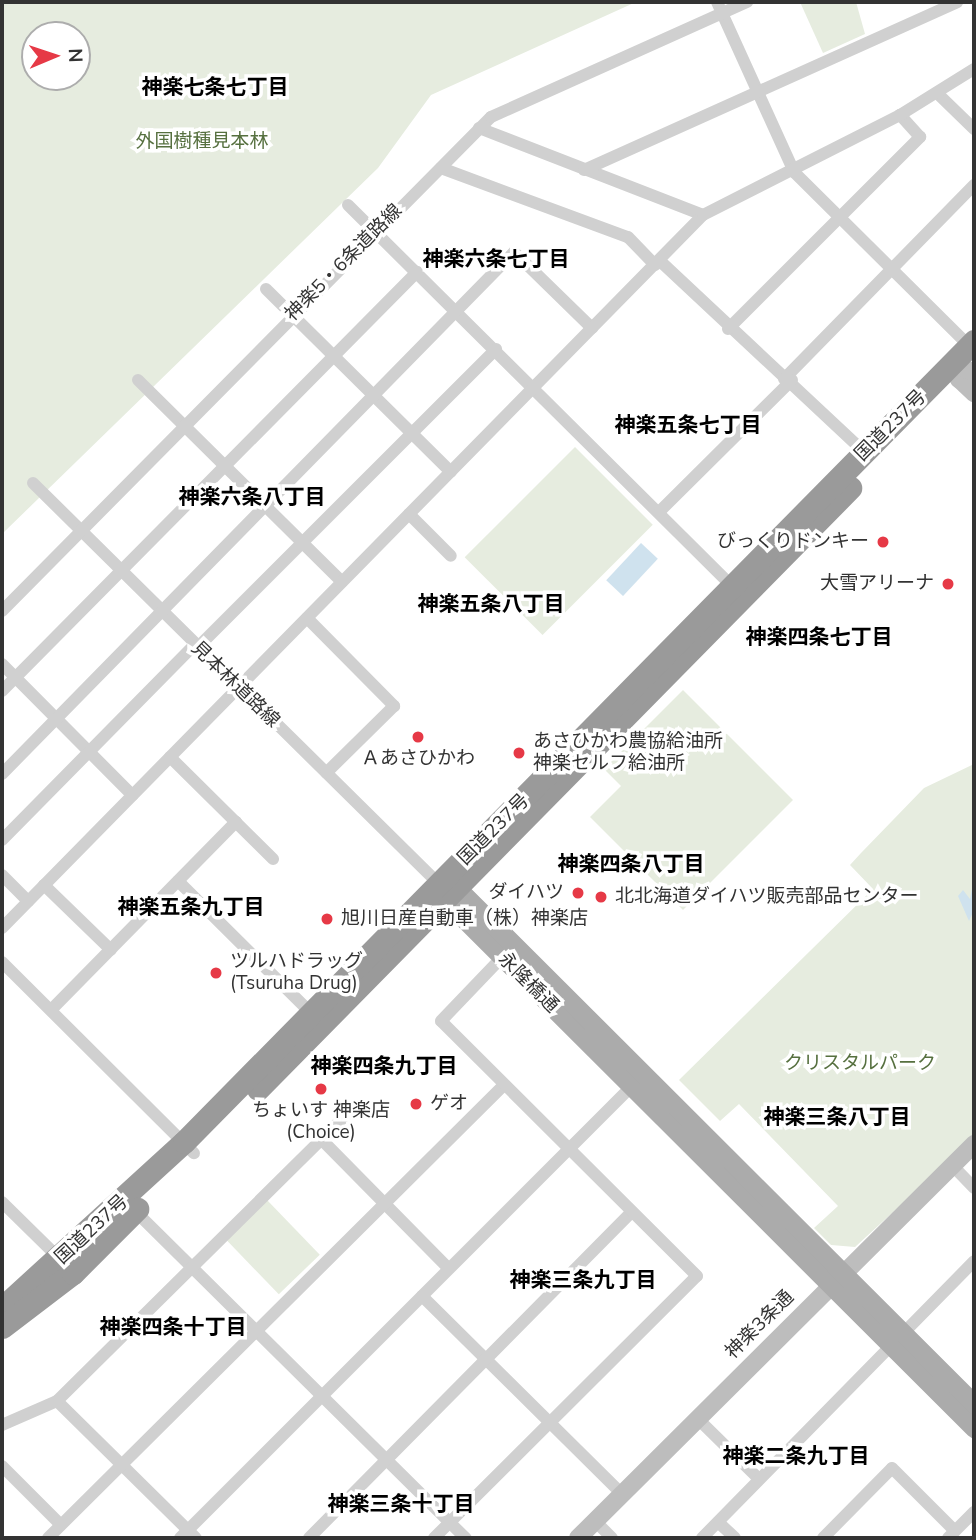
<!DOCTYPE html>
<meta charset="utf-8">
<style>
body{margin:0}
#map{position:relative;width:976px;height:1540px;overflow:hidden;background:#fff;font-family:"Nunito Sans","Noto Sans JP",sans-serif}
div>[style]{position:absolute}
.green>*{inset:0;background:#e6ecdf;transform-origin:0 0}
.water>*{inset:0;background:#cfe2ee;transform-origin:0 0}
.street>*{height:12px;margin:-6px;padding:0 6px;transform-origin:6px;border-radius:6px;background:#d0d0d0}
.secondary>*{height:18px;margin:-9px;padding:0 9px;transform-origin:9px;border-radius:9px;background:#bdbdbd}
.primary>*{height:19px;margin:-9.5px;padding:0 9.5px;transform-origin:9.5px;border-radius:9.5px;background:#ababab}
.highway>*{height:23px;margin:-11.5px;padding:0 11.5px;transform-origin:11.5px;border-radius:11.5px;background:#9a9a9a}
.dots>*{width:19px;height:19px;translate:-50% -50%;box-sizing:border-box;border:4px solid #fff;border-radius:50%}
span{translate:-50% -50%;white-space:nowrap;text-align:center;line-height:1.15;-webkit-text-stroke:7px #fff;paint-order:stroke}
.park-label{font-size:19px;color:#56703f}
.street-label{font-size:19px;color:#333}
.poi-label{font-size:19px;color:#333}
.right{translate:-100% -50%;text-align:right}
.left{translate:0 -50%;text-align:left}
.neighbourhood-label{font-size:21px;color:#000;font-weight:700}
.frame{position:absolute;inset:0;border:4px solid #333;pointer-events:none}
.north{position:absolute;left:21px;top:21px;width:70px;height:70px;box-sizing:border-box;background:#fff;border:2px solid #adadad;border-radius:50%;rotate:88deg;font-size:19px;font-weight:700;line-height:28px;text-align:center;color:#333}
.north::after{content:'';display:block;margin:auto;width:24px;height:32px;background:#e63946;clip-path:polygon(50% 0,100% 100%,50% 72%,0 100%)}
</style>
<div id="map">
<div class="green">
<div style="clip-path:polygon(evenodd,2px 2px,636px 2px,431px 95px,378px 168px,2px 534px,2px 2px,35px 35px,77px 35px,77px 77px,35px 77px,35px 35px)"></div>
<div style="clip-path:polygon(800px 2px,856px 2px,865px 34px,823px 53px)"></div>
<div style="left:575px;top:447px;width:110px;height:156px;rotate:45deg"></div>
<div style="clip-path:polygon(683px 690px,793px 800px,683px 910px,590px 817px,621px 786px,604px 769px)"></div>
<div style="clip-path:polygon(974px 764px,974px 1138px,855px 1247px,831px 1245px,814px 1228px,838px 1206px,739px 1104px,720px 1121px,679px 1080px,873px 889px,850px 865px,861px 853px,924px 788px)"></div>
<div style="left:267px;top:1200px;width:76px;height:57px;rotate:46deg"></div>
</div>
<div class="water">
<div style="left:641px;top:543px;width:23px;height:51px;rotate:43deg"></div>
<div style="clip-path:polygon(972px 889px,974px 910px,969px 921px,958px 896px,963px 890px,970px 899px)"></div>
</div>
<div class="street">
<div style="left:717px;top:2px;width:187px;rotate:65.6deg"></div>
<div style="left:794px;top:172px;width:251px;rotate:44.8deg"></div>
<div style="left:937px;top:93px;width:52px;rotate:44.2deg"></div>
<div style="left:479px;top:128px;width:240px;rotate:21.2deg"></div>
<div style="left:441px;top:168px;width:199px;rotate:20.3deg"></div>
<div style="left:628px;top:237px;width:39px;rotate:46deg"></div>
<div style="left:584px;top:170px;width:409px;rotate:-24.2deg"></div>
<div style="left:348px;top:205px;width:545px;rotate:44.78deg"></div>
<div style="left:659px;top:260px;width:282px;rotate:43.1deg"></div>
<div style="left:266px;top:289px;width:260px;rotate:44.7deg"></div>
<div style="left:728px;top:329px;width:272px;rotate:-45deg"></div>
<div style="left:920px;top:137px;width:30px;rotate:-132deg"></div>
<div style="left:784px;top:379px;width:272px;rotate:-45.6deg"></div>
<div style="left:138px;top:380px;width:287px;rotate:44.7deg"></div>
<div style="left:33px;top:483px;width:571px;rotate:44.65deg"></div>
<div style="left:660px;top:511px;width:186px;rotate:-44.8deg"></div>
<div style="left:409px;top:514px;width:59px;rotate:45deg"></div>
<div style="left:2px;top:611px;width:695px;rotate:-45.29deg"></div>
<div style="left:491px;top:117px;width:281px;rotate:-24.2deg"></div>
<div style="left:307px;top:618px;width:124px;rotate:45.3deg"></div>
<div style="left:394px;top:706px;width:95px;rotate:135.4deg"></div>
<div style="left:197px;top:648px;width:423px;rotate:-45deg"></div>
<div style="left:2px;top:664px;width:185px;rotate:45.2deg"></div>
<div style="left:2px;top:691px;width:590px;rotate:-45.27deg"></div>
<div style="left:170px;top:757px;width:145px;rotate:44.7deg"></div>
<div style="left:2px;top:774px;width:731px;rotate:-45.55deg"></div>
<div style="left:514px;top:252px;width:109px;rotate:44.3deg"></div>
<div style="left:2px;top:840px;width:274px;rotate:-45.4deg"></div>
<div style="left:2px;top:875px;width:37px;rotate:45deg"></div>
<div style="left:178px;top:881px;width:190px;rotate:44.8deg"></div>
<div style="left:44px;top:885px;width:93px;rotate:44.1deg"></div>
<div style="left:2px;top:928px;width:1000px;rotate:-45.49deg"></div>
<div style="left:703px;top:215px;width:221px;rotate:-26.9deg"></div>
<div style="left:900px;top:115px;width:87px;rotate:-31.9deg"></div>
<div style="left:2px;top:962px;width:271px;rotate:44.9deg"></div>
<div style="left:51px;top:1010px;width:264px;rotate:-45.5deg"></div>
<div style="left:321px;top:1139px;width:182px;rotate:45.4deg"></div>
<div style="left:952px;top:1165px;width:32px;rotate:46deg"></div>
<div style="left:2px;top:1202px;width:83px;rotate:44.5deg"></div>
<div style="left:132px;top:1208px;width:470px;rotate:44.7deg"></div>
<div style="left:422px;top:1296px;width:281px;rotate:44.7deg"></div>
<div style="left:57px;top:1401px;width:195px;rotate:44.6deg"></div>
<div style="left:697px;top:1418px;width:87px;rotate:44.5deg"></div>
<div style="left:2px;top:1425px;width:60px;rotate:-23.6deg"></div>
<div style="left:57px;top:1401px;width:408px;rotate:-44.7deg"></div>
<div style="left:2px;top:1466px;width:83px;rotate:45deg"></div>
<div style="left:595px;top:1521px;width:24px;rotate:45deg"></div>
<div style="left:718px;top:1522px;width:23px;rotate:43deg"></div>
<div style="left:48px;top:1538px;width:643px;rotate:-44.81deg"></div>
<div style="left:180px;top:1538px;width:643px;rotate:-45deg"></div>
<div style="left:309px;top:1538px;width:459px;rotate:-45.3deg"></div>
<div style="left:434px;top:1538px;width:371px;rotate:-44.9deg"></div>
<div style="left:697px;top:1276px;width:361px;rotate:-135.1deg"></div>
<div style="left:441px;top:1021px;width:95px;rotate:-46.3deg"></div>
<div style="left:702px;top:1538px;width:388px;rotate:-45.5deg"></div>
<div style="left:823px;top:1538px;width:98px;rotate:-45.4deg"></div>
<div style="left:892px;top:1468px;width:89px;rotate:45deg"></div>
<div style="left:948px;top:1538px;width:37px;rotate:-45deg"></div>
</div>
<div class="secondary">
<div style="left:954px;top:363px;width:17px;rotate:73deg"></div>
<div style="left:959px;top:379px;width:21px;rotate:43deg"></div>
<div style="left:954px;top:363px;width:22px;rotate:27deg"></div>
<div style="left:578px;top:1538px;width:559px;rotate:-44.85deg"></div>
</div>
<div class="primary">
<div style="left:440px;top:886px;width:17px;rotate:66deg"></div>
<div style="left:447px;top:902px;width:745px;rotate:44.95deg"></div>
<div style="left:444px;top:886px;width:16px;rotate:15deg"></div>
<div style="left:459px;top:890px;width:728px;rotate:44.94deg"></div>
</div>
<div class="highway">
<div style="left:258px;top:1089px;width:844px;rotate:-45.43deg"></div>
<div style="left:2px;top:1308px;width:246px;rotate:-42.4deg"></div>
<div style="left:184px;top:1142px;width:1125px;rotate:-45.4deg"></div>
<div style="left:2px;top:1327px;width:89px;rotate:-37.3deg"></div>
<div style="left:73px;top:1273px;width:91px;rotate:-45deg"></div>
</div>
<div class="dots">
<div style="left:883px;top:542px;background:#e63946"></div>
<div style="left:948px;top:584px;background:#e63946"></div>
<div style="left:418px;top:737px;background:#e63946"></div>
<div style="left:519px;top:753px;background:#e63946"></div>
<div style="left:578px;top:893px;background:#e63946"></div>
<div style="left:601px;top:897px;background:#e63946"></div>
<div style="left:327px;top:919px;background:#e63946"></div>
<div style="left:216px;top:973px;background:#e63946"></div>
<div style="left:321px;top:1089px;background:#e63946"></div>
<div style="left:416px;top:1104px;background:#e63946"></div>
</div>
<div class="park-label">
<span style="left:202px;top:142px">外国樹種見本林</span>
<span style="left:860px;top:1064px">クリスタルパーク</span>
</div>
<div class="street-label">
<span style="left:344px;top:263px;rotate:-45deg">神楽5・6条道路線</span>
<span style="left:891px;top:426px;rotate:-45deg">国道237号</span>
<span style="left:235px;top:685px;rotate:44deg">見本林道路線</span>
<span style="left:494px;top:830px;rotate:-45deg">国道237号</span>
<span style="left:528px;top:983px;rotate:45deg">永隆橋通</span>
<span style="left:92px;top:1230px;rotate:-43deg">国道237号</span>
<span style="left:760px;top:1325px;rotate:-45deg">神楽3条通</span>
</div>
<div class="poi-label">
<span class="right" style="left:869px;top:542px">びっくりドンキー</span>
<span class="right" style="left:934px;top:584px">大雪アリーナ</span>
<span class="left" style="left:533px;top:753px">あさひかわ農協給油所<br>神楽セルフ給油所</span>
<span style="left:418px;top:759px">Ａあさひかわ</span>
<span class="right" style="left:564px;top:893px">ダイハツ</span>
<span class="left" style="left:615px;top:897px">北北海道ダイハツ販売部品センター</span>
<span class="left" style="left:341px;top:919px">旭川日産自動車（株）神楽店</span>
<span class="left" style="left:230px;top:973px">ツルハドラッグ<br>(Tsuruha Drug)</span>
<span class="left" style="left:430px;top:1104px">ゲオ</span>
<span style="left:321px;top:1122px">ちょいす 神楽店<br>(Choice)</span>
</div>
<div class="neighbourhood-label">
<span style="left:215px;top:87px">神楽七条七丁目</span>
<span style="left:496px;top:259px">神楽六条七丁目</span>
<span style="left:688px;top:425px">神楽五条七丁目</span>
<span style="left:252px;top:497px">神楽六条八丁目</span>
<span style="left:491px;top:604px">神楽五条八丁目</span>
<span style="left:819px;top:637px">神楽四条七丁目</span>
<span style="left:631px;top:864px">神楽四条八丁目</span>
<span style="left:191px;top:907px">神楽五条九丁目</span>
<span style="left:384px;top:1066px">神楽四条九丁目</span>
<span style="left:837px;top:1117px">神楽三条八丁目</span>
<span style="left:583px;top:1280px">神楽三条九丁目</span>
<span style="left:173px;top:1327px">神楽四条十丁目</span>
<span style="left:796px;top:1456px">神楽二条九丁目</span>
<span style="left:401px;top:1504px">神楽三条十丁目</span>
</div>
<div class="frame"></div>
<div class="north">N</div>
</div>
